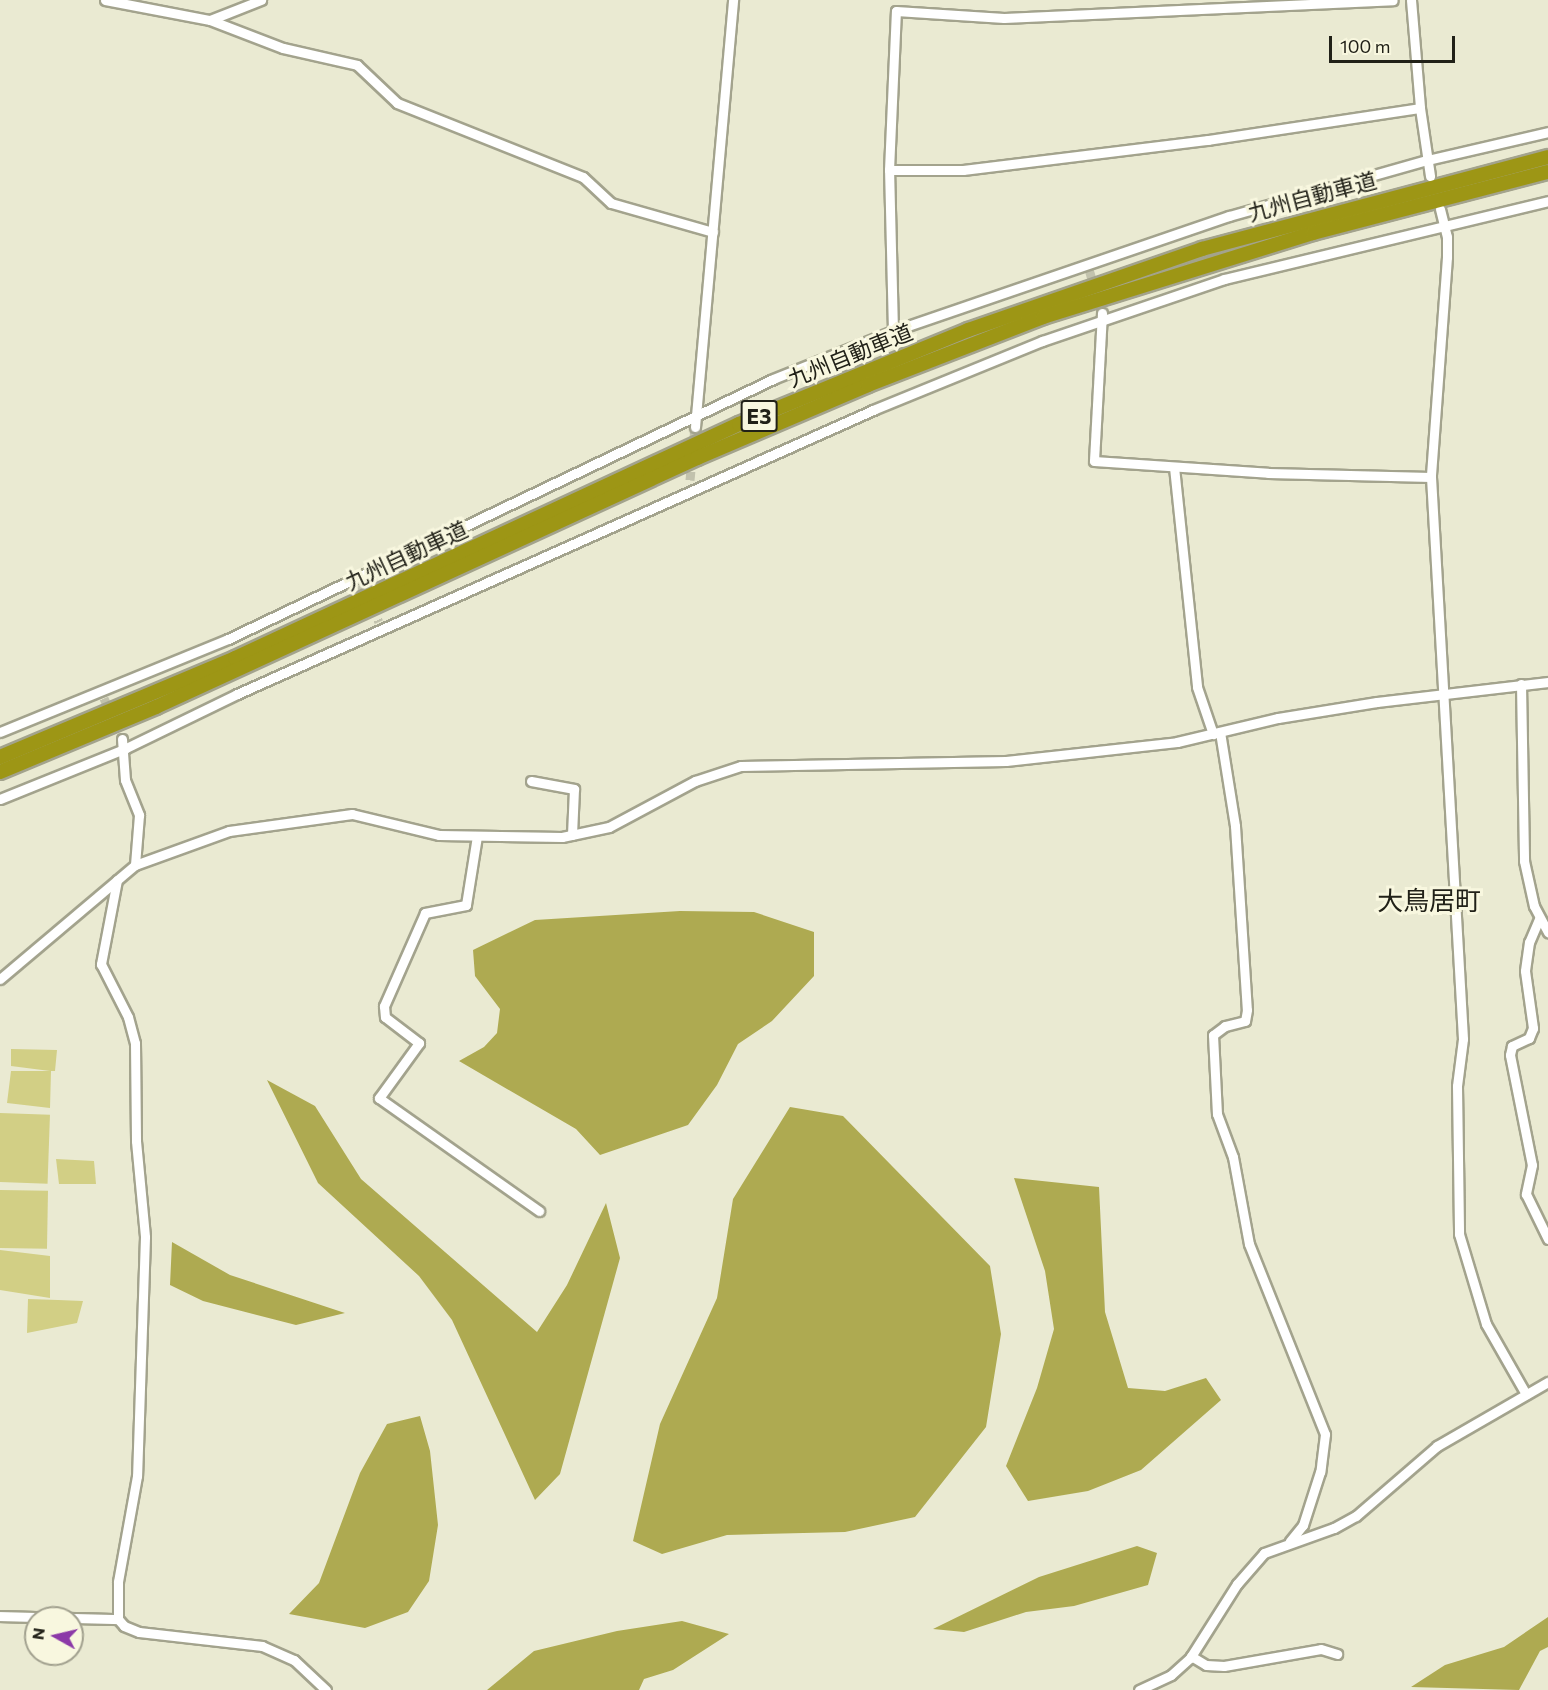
<!DOCTYPE html>
<meta charset="utf-8">
<style>
body{margin:0}
#map{position:relative;width:1548px;height:1690px;overflow:hidden;background:#eaead2;font-family:Commissioner,"Noto Sans JP",sans-serif}
div>[style]{position:absolute}
.green>*{inset:0;background:#d2cf85;transform-origin:0 0}
.forest>*{inset:0;background:#aeaa51}
.minor-tunnel>*{height:9px;margin-top:-4.5px;transform-origin:0;background:repeating-linear-gradient(90deg,#c2c2ad 0 9px,transparent 0 13.5px)}
.roads{filter:drop-shadow(2px 0 #a3a38d) drop-shadow(-2px 0 #a3a38d) drop-shadow(0 2px #a3a38d) drop-shadow(0 -2px #a3a38d)}
.minor>*{height:9px;margin:-4.5px;padding:0 4.5px;transform-origin:4.5px;border-radius:4.5px;background:#fff}
.highway>*{height:14px;margin:-7px;padding:0 7px;transform-origin:7px;border-radius:7px;background:#9d9615}
span{translate:-50% -50%;white-space:nowrap;text-align:center;line-height:1.15;-webkit-text-stroke:6px #f8f7df;paint-order:stroke}
.shield-label span{padding:2px 4px;background:#f8f7df;border:2px solid;border-radius:4px;-webkit-text-stroke-width:0}
.shield-label{font-size:21px;color:#212118;font-weight:700}
.street-label{font-size:22px;color:#212118}
.quarter-label{font-size:26px;color:#212118}
.north{position:absolute;left:24px;top:1606px;width:60px;height:60px;box-sizing:border-box;background:#f8f7df;border:2px solid #a2a18f;border-radius:50%;rotate:278deg;font-size:16px;font-weight:700;line-height:24px;text-align:center;color:#212118}
.north::after{content:'';display:block;margin:auto;width:21px;height:27px;background:#8c39a8;clip-path:polygon(50% 0,100% 100%,50% 72%,0 100%)}
.scale{position:absolute;left:1329px;top:36px;width:126px;height:27px;box-sizing:border-box;border:3px solid #212118;border-top:0;padding-left:8px;font-size:18px;line-height:21px;white-space:nowrap;color:#212118;-webkit-text-stroke:4px #f8f7df;paint-order:stroke}
</style>
<div id="map">
<div class="green">
<div style="clip-path:polygon(11px 1049px,57px 1050px,55px 1071px,51px 1071px,50px 1108px,7px 1103px,11px 1071px,50px 1071px,11px 1066px)"></div>
<div style="left:0;top:1113px;width:50px;height:69px;rotate:2deg"></div>
<div style="clip-path:polygon(56px 1159px,94px 1161px,96px 1184px,59px 1184px)"></div>
<div style="left:0;top:1190px;width:48px;height:58px;rotate:1deg"></div>
<div style="clip-path:polygon(0 1250px,50px 1256px,50px 1298px,0 1290px)"></div>
<div style="clip-path:polygon(28px 1299px,58px 1300px,83px 1301px,77px 1323px,27px 1333px)"></div>
</div>
<div class="forest">
<div style="clip-path:polygon(680px 911px,754px 912px,814px 932px,814px 976px,772px 1021px,738px 1044px,717px 1085px,688px 1125px,600px 1155px,576px 1129px,459px 1061px,484px 1047px,497px 1033px,500px 1009px,475px 976px,473px 950px,535px 920px)"></div>
<div style="clip-path:polygon(267px 1080px,315px 1106px,361px 1179px,537px 1332px,567px 1285px,606px 1203px,620px 1258px,560px 1474px,535px 1500px,452px 1320px,419px 1276px,318px 1183px)"></div>
<div style="clip-path:polygon(790px 1107px,843px 1116px,990px 1266px,1001px 1334px,986px 1427px,915px 1517px,845px 1532px,727px 1535px,662px 1554px,633px 1541px,660px 1424px,717px 1298px,733px 1199px)"></div>
<div style="clip-path:polygon(1014px 1178px,1099px 1187px,1105px 1312px,1128px 1388px,1165px 1391px,1206px 1378px,1221px 1400px,1141px 1470px,1088px 1491px,1028px 1501px,1006px 1466px,1037px 1388px,1054px 1329px,1045px 1271px)"></div>
<div style="clip-path:polygon(172px 1242px,230px 1275px,345px 1313px,296px 1325px,203px 1301px,170px 1285px)"></div>
<div style="clip-path:polygon(420px 1416px,430px 1451px,438px 1525px,429px 1581px,408px 1612px,365px 1628px,289px 1614px,319px 1583px,360px 1473px,387px 1424px)"></div>
<div style="clip-path:polygon(1137px 1546px,1157px 1553px,1148px 1585px,1074px 1606px,1026px 1612px,964px 1632px,933px 1629px,1039px 1577px)"></div>
<div style="clip-path:polygon(1548px 1617px,1548px 1647px,1540px 1651px,1519px 1690px,1411px 1687px,1445px 1665px,1504px 1647px)"></div>
<div style="clip-path:polygon(682px 1621px,729px 1634px,673px 1670px,644px 1679px,639px 1690px,487px 1690px,534px 1651px,617px 1631px)"></div>
</div>
<div class="minor-tunnel">
<div style="left:1089px;top:269px;width:46px;rotate:73.5deg"></div>
<div style="left:690px;top:480px;width:53px;rotate:-84.6deg"></div>
<div style="left:360px;top:583px;width:43px;rotate:64deg"></div>
<div style="left:104px;top:698px;width:45px;rotate:66.3deg"></div>
</div>
<div class="roads">
<div class="minor">
<div style="left:105px;top:0;width:107px;rotate:10.8deg"></div>
<div style="left:210px;top:20px;width:78px;rotate:21deg"></div>
<div style="left:283px;top:48px;width:76px;rotate:12.9deg"></div>
<div style="left:357px;top:65px;width:55px;rotate:43.5deg"></div>
<div style="left:397px;top:103px;width:200px;rotate:21.7deg"></div>
<div style="left:583px;top:177px;width:38px;rotate:43deg"></div>
<div style="left:611px;top:203px;width:106px;rotate:15.9deg"></div>
<div style="left:1411px;top:0;width:108px;rotate:85.2deg"></div>
<div style="left:1420px;top:108px;width:69px;rotate:81.6deg"></div>
<div style="left:210px;top:20px;width:55px;rotate:-21.4deg"></div>
<div style="left:889px;top:170px;width:74px"></div>
<div style="left:963px;top:170px;width:247px;rotate:-7deg"></div>
<div style="left:1208px;top:140px;width:214px;rotate:-8.6deg"></div>
<div style="left:1440px;top:209px;width:29px;rotate:76deg"></div>
<div style="left:1447px;top:237px;width:20px;rotate:90deg"></div>
<div style="left:1447px;top:257px;width:221px;rotate:94.2deg"></div>
<div style="left:1431px;top:477px;width:563px;rotate:86.74deg"></div>
<div style="left:1463px;top:1039px;width:47px;rotate:97.3deg"></div>
<div style="left:1457px;top:1086px;width:148px;rotate:89.2deg"></div>
<div style="left:1459px;top:1234px;width:94px;rotate:73.3deg"></div>
<div style="left:1486px;top:1324px;width:81px;rotate:60.3deg"></div>
<div style="left:1102px;top:313px;width:148px;rotate:93.1deg"></div>
<div style="left:1094px;top:461px;width:174px;rotate:3.9deg"></div>
<div style="left:1268px;top:473px;width:163px;rotate:1.4deg"></div>
<div style="left:893px;top:331px;width:161px;rotate:-91.4deg"></div>
<div style="left:889px;top:170px;width:159px;rotate:-87.5deg"></div>
<div style="left:896px;top:11px;width:108px;rotate:3.7deg"></div>
<div style="left:1004px;top:18px;width:389px;rotate:-2.6deg"></div>
<div style="left:695px;top:427px;width:429px;rotate:-84.9deg"></div>
<div style="left:1174px;top:467px;width:221px;rotate:84deg"></div>
<div style="left:1197px;top:687px;width:50px;rotate:71.2deg"></div>
<div style="left:1521px;top:684px;width:177px;rotate:89deg"></div>
<div style="left:1524px;top:861px;width:46px;rotate:77.5deg"></div>
<div style="left:1534px;top:906px;width:30px;rotate:62deg"></div>
<div style="left:0;top:732px;width:246px;rotate:-22.2deg"></div>
<div style="left:228px;top:639px;width:604px;rotate:-25.5deg"></div>
<div style="left:773px;top:379px;width:129px;rotate:-21.8deg"></div>
<div style="left:893px;top:331px;width:355px;rotate:-18.9deg"></div>
<div style="left:1229px;top:216px;width:206px;rotate:-15.8deg"></div>
<div style="left:1427px;top:160px;width:124px;rotate:-13deg"></div>
<div style="left:1220px;top:732px;width:95px;rotate:80.9deg"></div>
<div style="left:1235px;top:826px;width:184px;rotate:86.3deg"></div>
<div style="left:1247px;top:1010px;width:11px;rotate:100deg"></div>
<div style="left:1245px;top:1021px;width:21px;rotate:166deg"></div>
<div style="left:1225px;top:1026px;width:15px;rotate:143deg"></div>
<div style="left:1213px;top:1035px;width:79px;rotate:87.1deg"></div>
<div style="left:1217px;top:1114px;width:46px;rotate:69.6deg"></div>
<div style="left:1233px;top:1157px;width:88px;rotate:79.6deg"></div>
<div style="left:1249px;top:1244px;width:205px;rotate:68.2deg"></div>
<div style="left:1325px;top:1434px;width:38px;rotate:97deg"></div>
<div style="left:1320px;top:1472px;width:56px;rotate:107.8deg"></div>
<div style="left:1303px;top:1525px;width:21px;rotate:129deg"></div>
<div style="left:122px;top:739px;width:41px;rotate:85.8deg"></div>
<div style="left:125px;top:780px;width:38px;rotate:68deg"></div>
<div style="left:139px;top:815px;width:50px;rotate:94.6deg"></div>
<div style="left:531px;top:781px;width:44px;rotate:10.5deg"></div>
<div style="left:574px;top:789px;width:46px;rotate:92.5deg"></div>
<div style="left:0;top:799px;width:136px;rotate:-22deg"></div>
<div style="left:126px;top:748px;width:123px;rotate:-25.9deg"></div>
<div style="left:237px;top:694px;width:697px;rotate:-24.06deg"></div>
<div style="left:873px;top:410px;width:183px;rotate:-22.2deg"></div>
<div style="left:1042px;top:341px;width:192px;rotate:-18.8deg"></div>
<div style="left:1224px;top:279px;width:333px;rotate:-13.5deg"></div>
<div style="left:477px;top:836px;width:70px;rotate:99.1deg"></div>
<div style="left:466px;top:905px;width:42px;rotate:169deg"></div>
<div style="left:425px;top:913px;width:102px;rotate:113.8deg"></div>
<div style="left:384px;top:1006px;width:11px;rotate:85deg"></div>
<div style="left:385px;top:1017px;width:43px;rotate:37.4deg"></div>
<div style="left:419px;top:1043px;width:68px;rotate:126deg"></div>
<div style="left:379px;top:1098px;width:196px;rotate:35.2deg"></div>
<div style="left:117px;top:880px;width:86px;rotate:100.8deg"></div>
<div style="left:101px;top:964px;width:59px;rotate:63deg"></div>
<div style="left:128px;top:1017px;width:27px;rotate:75deg"></div>
<div style="left:135px;top:1043px;width:98px;rotate:89.4deg"></div>
<div style="left:136px;top:1141px;width:96px;rotate:84.6deg"></div>
<div style="left:145px;top:1237px;width:239px;rotate:91.9deg"></div>
<div style="left:137px;top:1476px;width:108px;rotate:100.2deg"></div>
<div style="left:118px;top:1582px;width:37px;rotate:90deg"></div>
<div style="left:118px;top:1619px;width:9px;rotate:49deg"></div>
<div style="left:124px;top:1626px;width:16px;rotate:22deg"></div>
<div style="left:139px;top:1632px;width:124px;rotate:6.5deg"></div>
<div style="left:262px;top:1646px;width:35px;rotate:24deg"></div>
<div style="left:294px;top:1660px;width:44px;rotate:43.2deg"></div>
<div style="left:1539px;top:919px;width:25px;rotate:113deg"></div>
<div style="left:1529px;top:942px;width:29px;rotate:98deg"></div>
<div style="left:1525px;top:971px;width:58px;rotate:82deg"></div>
<div style="left:1533px;top:1028px;width:11px;rotate:112deg"></div>
<div style="left:1529px;top:1038px;width:19px;rotate:155deg"></div>
<div style="left:1512px;top:1046px;width:9px;rotate:103deg"></div>
<div style="left:1510px;top:1055px;width:112px;rotate:78.7deg"></div>
<div style="left:1532px;top:1165px;width:30px;rotate:102deg"></div>
<div style="left:1526px;top:1194px;width:50px;rotate:63.9deg"></div>
<div style="left:0;top:979px;width:177px;rotate:-40.2deg"></div>
<div style="left:135px;top:865px;width:100px;rotate:-19.9deg"></div>
<div style="left:229px;top:831px;width:124px;rotate:-7.9deg"></div>
<div style="left:352px;top:814px;width:89px;rotate:13.6deg"></div>
<div style="left:439px;top:835px;width:123px;rotate:0.9deg"></div>
<div style="left:562px;top:837px;width:48px;rotate:-12deg"></div>
<div style="left:609px;top:827px;width:98px;rotate:-28.1deg"></div>
<div style="left:695px;top:781px;width:48px;rotate:-18.1deg"></div>
<div style="left:741px;top:766px;width:265px;rotate:-1.1deg"></div>
<div style="left:1006px;top:761px;width:172px;rotate:-6.3deg"></div>
<div style="left:1177px;top:742px;width:104px;rotate:-13.4deg"></div>
<div style="left:1278px;top:718px;width:100px;rotate:-9.2deg"></div>
<div style="left:1377px;top:702px;width:172px;rotate:-6.7deg"></div>
<div style="left:0;top:1616px;width:118px;rotate:1.5deg"></div>
<div style="left:1191px;top:1656px;width:17px;rotate:31deg"></div>
<div style="left:1206px;top:1665px;width:18px;rotate:3deg"></div>
<div style="left:1224px;top:1666px;width:98px;rotate:-9.9deg"></div>
<div style="left:1321px;top:1649px;width:17px;rotate:17deg"></div>
<div style="left:1139px;top:1690px;width:35px;rotate:-25deg"></div>
<div style="left:1171px;top:1675px;width:25px;rotate:-42deg"></div>
<div style="left:1190px;top:1658px;width:88px;rotate:-57.6deg"></div>
<div style="left:1237px;top:1584px;width:41px;rotate:-48.9deg"></div>
<div style="left:1264px;top:1553px;width:74px;rotate:-19.7deg"></div>
<div style="left:1334px;top:1528px;width:25px;rotate:-29deg"></div>
<div style="left:1356px;top:1516px;width:107px;rotate:-40.8deg"></div>
<div style="left:1437px;top:1446px;width:128px;rotate:-30deg"></div>
</div>
<div class="highway">
<div style="left:0;top:757px;width:255px;rotate:-22.8deg"></div>
<div style="left:235px;top:658px;width:556px;rotate:-24.9deg"></div>
<div style="left:739px;top:424px;width:248px;rotate:-22.3deg"></div>
<div style="left:968px;top:330px;width:248px;rotate:-19.1deg"></div>
<div style="left:1202px;top:249px;width:358px;rotate:-14.9deg"></div>
<div style="left:0;top:772px;width:169px;rotate:-22.6deg"></div>
<div style="left:156px;top:707px;width:596px;rotate:-24.71deg"></div>
<div style="left:697px;top:458px;width:186px;rotate:-23.1deg"></div>
<div style="left:868px;top:385px;width:188px;rotate:-21.2deg"></div>
<div style="left:1043px;top:317px;width:283px;rotate:-17.3deg"></div>
<div style="left:1313px;top:233px;width:243px;rotate:-14.6deg"></div>
</div>
</div>
<div class="shield-label">
<span style="left:759px;top:416px">E3</span>
</div>
<div class="street-label">
<span style="left:1312px;top:196px;rotate:-15deg">九州自動車道</span>
<span style="left:850px;top:355px;rotate:-22deg">九州自動車道</span>
<span style="left:406px;top:555px;rotate:-25deg">九州自動車道</span>
</div>
<div class="quarter-label">
<span style="left:1429px;top:900px">大鳥居町</span>
</div>
<div class="north">N</div>
<div class="scale">100 m</div>
</div>
